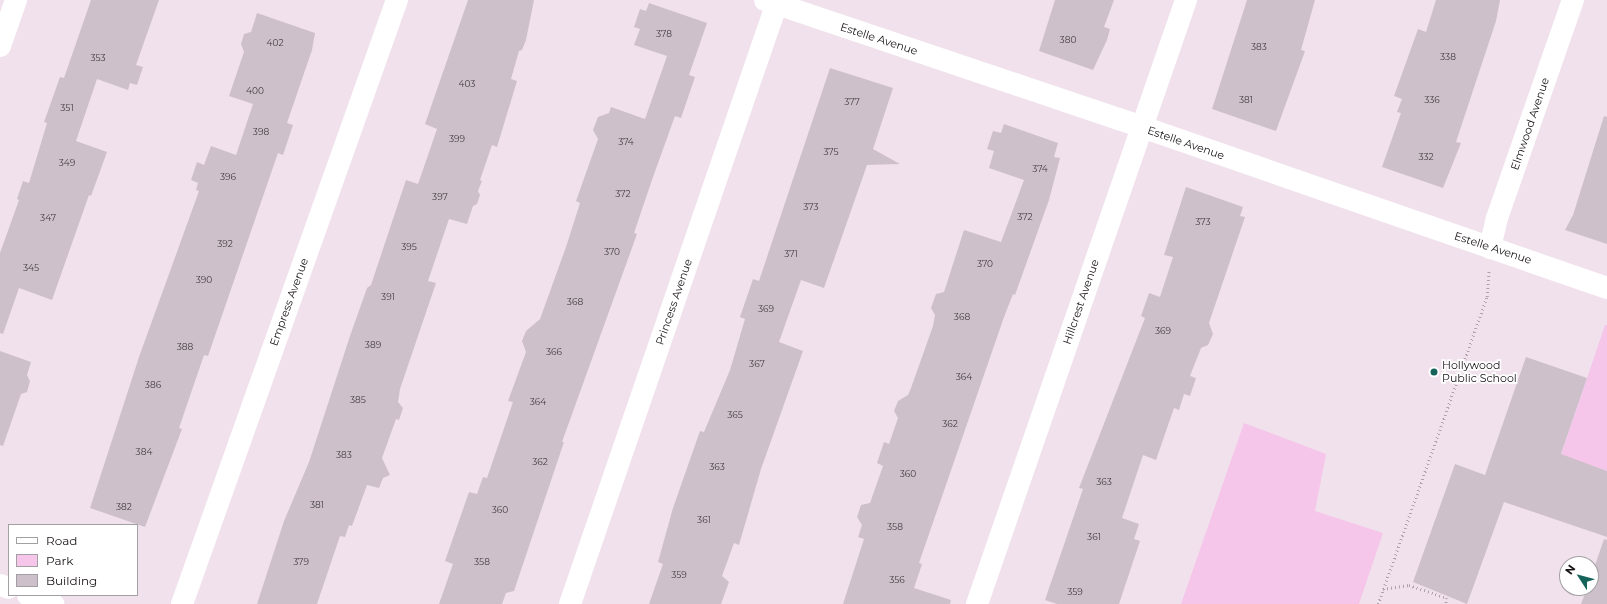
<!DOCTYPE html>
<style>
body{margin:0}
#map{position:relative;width:1607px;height:604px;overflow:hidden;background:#f0e1ec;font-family:Montserrat,sans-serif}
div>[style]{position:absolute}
.green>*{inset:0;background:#f6c6ea}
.building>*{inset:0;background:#cec0ca}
.path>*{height:2.5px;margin-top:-1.25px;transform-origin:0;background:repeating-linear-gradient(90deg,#aea2ab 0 1px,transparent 0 4px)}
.street>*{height:22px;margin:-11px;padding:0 11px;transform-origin:11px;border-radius:11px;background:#fff}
.secondary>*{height:22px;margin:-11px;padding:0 11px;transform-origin:11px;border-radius:11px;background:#fff}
.dots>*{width:11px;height:11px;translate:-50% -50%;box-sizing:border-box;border:2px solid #fff;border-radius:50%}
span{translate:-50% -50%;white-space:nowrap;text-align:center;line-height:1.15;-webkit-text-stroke:3.5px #fff;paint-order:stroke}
.number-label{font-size:9px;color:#453e43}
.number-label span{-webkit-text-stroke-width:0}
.street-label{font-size:11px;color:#171216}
.poi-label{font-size:11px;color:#171216}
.left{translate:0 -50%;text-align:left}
.legend{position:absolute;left:8px;top:524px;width:130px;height:72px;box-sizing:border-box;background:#fff;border:1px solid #a2a0a2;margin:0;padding:5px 7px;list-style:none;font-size:12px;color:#171216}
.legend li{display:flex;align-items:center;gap:8px;height:20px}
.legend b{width:20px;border:1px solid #a2a0a2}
.north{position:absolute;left:1559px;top:556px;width:40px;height:40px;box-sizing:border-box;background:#fff;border:1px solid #a2a0a2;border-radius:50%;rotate:306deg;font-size:11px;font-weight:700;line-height:16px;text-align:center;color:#171216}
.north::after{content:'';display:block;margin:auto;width:14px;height:18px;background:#16635b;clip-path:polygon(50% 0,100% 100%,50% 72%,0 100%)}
</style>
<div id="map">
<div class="green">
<div style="clip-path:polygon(1605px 325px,1607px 325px,1607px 471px,1561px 455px)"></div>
<div style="clip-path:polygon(1244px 423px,1326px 454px,1315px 511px,1383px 533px,1359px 604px,1181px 604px)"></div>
</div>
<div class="building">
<div style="clip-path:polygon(91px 0,159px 0,136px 65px,143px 67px,137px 85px,130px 83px,128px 90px,97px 79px,76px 141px,107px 152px,91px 196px,89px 195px,52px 300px,19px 288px,3px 334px,0 333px,0 253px,19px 200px,17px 199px,23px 181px,29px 183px,47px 123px,44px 122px,60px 77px,64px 78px)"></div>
<div style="clip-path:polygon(468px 0,534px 0,526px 40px,522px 50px,519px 51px,511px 79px,517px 81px,497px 147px,492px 145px,480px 180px,482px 181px,478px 191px,480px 195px,477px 204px,473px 206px,467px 224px,449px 219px,428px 281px,436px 283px,400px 389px,398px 402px,403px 408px,399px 420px,396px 419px,382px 458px,390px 475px,383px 478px,379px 488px,367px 485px,352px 526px,349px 525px,345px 537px,340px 536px,317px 604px,257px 604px,284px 521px,309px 462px,350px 336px,367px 288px,371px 285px,406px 180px,418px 184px,437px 129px,425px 124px)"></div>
<div style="clip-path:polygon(1055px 0,1114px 0,1104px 27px,1110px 29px,1107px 40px,1093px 70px,1039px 51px)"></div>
<div style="clip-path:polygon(1247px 0,1315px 0,1301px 50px,1305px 51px,1276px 131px,1212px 109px)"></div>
<div style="clip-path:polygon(1436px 0,1500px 0,1496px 21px,1456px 142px,1461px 143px,1443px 188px,1382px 167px,1401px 113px,1397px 112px,1402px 99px,1394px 96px,1418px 29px,1426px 32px)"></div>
<div style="clip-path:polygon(649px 3px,707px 23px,689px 75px,695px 77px,681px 118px,675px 116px,653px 177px,634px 233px,637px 234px,562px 442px,564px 442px,514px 591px,506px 593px,502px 604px,439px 604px,453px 564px,445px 561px,469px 492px,477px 494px,483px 477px,487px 478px,513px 402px,508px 401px,526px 352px,522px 341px,526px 331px,540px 319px,566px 247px,580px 203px,576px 201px,598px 139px,593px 130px,598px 117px,609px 113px,611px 107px,645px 119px,667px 56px,634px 45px,640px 29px,634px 27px,640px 9px,646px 11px)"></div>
<div style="clip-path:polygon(257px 13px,315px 33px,312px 50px,287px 123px,293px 125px,283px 155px,278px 153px,208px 356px,204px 355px,179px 428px,182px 429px,145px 527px,90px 508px,139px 357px,199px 191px,196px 190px,198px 183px,191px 180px,197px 162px,204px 165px,211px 146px,236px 155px,253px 104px,229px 96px,244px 52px,241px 44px,244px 34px,251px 32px)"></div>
<div style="clip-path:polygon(830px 68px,893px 88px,873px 149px,900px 164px,867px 165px,824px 288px,801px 280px,779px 342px,803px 351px,761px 469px,739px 545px,734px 543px,722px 576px,729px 582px,721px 604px,649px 604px,663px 564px,658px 562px,673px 508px,700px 431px,704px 432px,730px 370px,745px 319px,740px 317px,753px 279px,759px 281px)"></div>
<div style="clip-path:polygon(1604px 116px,1607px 117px,1607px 244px,1565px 230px,1573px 215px)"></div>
<div style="clip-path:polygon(1004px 124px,1058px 143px,1054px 157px,1060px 158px,1049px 200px,1015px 295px,1013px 294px,1004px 317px,919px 563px,922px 564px,914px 588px,951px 600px,950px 604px,843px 604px,864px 539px,858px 537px,862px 525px,857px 517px,861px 505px,870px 503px,883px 466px,877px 463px,884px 442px,889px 444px,898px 418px,894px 411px,898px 401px,908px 395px,911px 388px,933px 326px,935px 315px,931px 308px,936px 294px,944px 292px,964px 230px,1001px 242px,1024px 180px,989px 168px,994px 151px,987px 149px,993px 131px,1001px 133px)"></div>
<div style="clip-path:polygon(1186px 187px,1243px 207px,1240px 216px,1245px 217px,1209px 323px,1213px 334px,1208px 345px,1201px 348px,1190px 376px,1196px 378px,1190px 396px,1184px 394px,1179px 410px,1174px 408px,1156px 460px,1143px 455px,1122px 518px,1139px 524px,1134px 539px,1140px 541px,1119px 604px,1057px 604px,1045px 600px,1083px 489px,1079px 488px,1145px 318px,1141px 316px,1149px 293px,1160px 297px,1173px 257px,1164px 255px)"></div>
<div style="clip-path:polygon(0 351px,31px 362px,27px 375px,30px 381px,27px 392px,21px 394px,3px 446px,0 445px)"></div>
<div style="clip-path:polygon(1526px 357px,1587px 378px,1561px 454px,1607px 471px,1607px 537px,1504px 502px,1467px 604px,1413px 582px,1455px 464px,1485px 475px)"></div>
<div style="clip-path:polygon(1604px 539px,1607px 540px,1607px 604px,1581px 604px,1587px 588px,1591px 588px,1591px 577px)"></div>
</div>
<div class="path">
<div style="left:1383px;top:589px;width:26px;rotate:-9deg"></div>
<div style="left:1409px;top:585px;width:40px;rotate:18.9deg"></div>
<div style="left:1447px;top:598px;width:6px;rotate:99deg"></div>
<div style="left:1378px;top:604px;width:326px;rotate:-70.5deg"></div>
<div style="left:1487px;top:297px;width:26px;rotate:-86deg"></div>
</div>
<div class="street">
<div style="left:765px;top:0;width:373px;rotate:18.6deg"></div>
<div style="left:1119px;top:119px;width:516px;rotate:19.1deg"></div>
<div style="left:0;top:46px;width:49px;rotate:-70.8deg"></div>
<div style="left:1490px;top:248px;width:31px;rotate:-77deg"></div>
<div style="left:1497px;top:218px;width:231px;rotate:-70.8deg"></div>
<div style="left:0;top:585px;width:9px;rotate:18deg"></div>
<div style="left:28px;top:595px;width:27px;rotate:20deg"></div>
<div style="left:570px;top:604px;width:639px;rotate:-71deg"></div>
<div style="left:977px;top:604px;width:639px;rotate:-70.91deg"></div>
</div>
<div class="secondary">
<div style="left:182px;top:604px;width:641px;rotate:-70.41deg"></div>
</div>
<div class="dots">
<div style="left:1434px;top:372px;background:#16635b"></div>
</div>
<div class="number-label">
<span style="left:664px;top:34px">378</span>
<span style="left:1068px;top:40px">380</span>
<span style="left:275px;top:43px">402</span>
<span style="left:1259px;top:47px">383</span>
<span style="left:1448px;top:57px">338</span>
<span style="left:98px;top:58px">353</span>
<span style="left:467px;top:84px">403</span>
<span style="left:255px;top:91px">400</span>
<span style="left:1246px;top:100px">381</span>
<span style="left:1432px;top:100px">336</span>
<span style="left:852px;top:102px">377</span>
<span style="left:67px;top:108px">351</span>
<span style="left:261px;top:132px">398</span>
<span style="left:457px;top:139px">399</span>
<span style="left:626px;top:142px">374</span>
<span style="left:831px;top:152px">375</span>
<span style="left:1426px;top:157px">332</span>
<span style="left:67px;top:163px">349</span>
<span style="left:1040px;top:169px">374</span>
<span style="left:228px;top:177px">396</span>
<span style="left:623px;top:194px">372</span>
<span style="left:440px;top:197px">397</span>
<span style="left:811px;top:207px">373</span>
<span style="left:1025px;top:217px">372</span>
<span style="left:48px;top:218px">347</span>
<span style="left:1203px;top:222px">373</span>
<span style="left:225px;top:244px">392</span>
<span style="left:409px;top:247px">395</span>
<span style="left:612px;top:252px">370</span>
<span style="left:791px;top:254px">371</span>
<span style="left:985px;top:264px">370</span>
<span style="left:31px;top:268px">345</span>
<span style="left:204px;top:280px">390</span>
<span style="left:388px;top:297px">391</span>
<span style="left:575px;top:302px">368</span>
<span style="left:766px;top:309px">369</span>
<span style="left:962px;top:317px">368</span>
<span style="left:1163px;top:331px">369</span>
<span style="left:373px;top:345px">389</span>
<span style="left:185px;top:347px">388</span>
<span style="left:554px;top:352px">366</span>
<span style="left:757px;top:364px">367</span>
<span style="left:964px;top:377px">364</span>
<span style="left:153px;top:385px">386</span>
<span style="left:358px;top:400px">385</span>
<span style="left:538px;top:402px">364</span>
<span style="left:735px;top:415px">365</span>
<span style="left:950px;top:424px">362</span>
<span style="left:144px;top:452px">384</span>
<span style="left:344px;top:455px">383</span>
<span style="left:540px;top:462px">362</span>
<span style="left:717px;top:467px">363</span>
<span style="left:908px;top:474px">360</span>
<span style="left:1104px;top:482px">363</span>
<span style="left:317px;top:505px">381</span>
<span style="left:124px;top:507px">382</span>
<span style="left:500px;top:510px">360</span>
<span style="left:704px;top:520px">361</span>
<span style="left:895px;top:527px">358</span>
<span style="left:1094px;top:537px">361</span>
<span style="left:301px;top:562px">379</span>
<span style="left:482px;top:562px">358</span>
<span style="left:679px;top:575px">359</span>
<span style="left:897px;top:580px">356</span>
<span style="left:1075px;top:592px">359</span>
</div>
<div class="street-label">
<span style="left:879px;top:39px;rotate:18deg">Estelle Avenue</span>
<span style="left:1530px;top:124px;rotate:-71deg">Elmwood Avenue</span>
<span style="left:1186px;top:143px;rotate:19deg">Estelle Avenue</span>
<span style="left:1493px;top:248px;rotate:18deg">Estelle Avenue</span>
<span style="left:289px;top:302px;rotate:-70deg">Empress Avenue</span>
<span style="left:674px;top:302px;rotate:-71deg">Princess Avenue</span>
<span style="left:1081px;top:302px;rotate:-71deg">Hillcrest Avenue</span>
</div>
<div class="poi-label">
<span class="left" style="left:1442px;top:372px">Hollywood<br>Public School</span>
</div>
<ul class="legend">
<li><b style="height:5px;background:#fff"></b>Road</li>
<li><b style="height:11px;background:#f6c6ea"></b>Park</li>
<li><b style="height:11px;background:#cec0ca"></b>Building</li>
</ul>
<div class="north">N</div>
</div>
